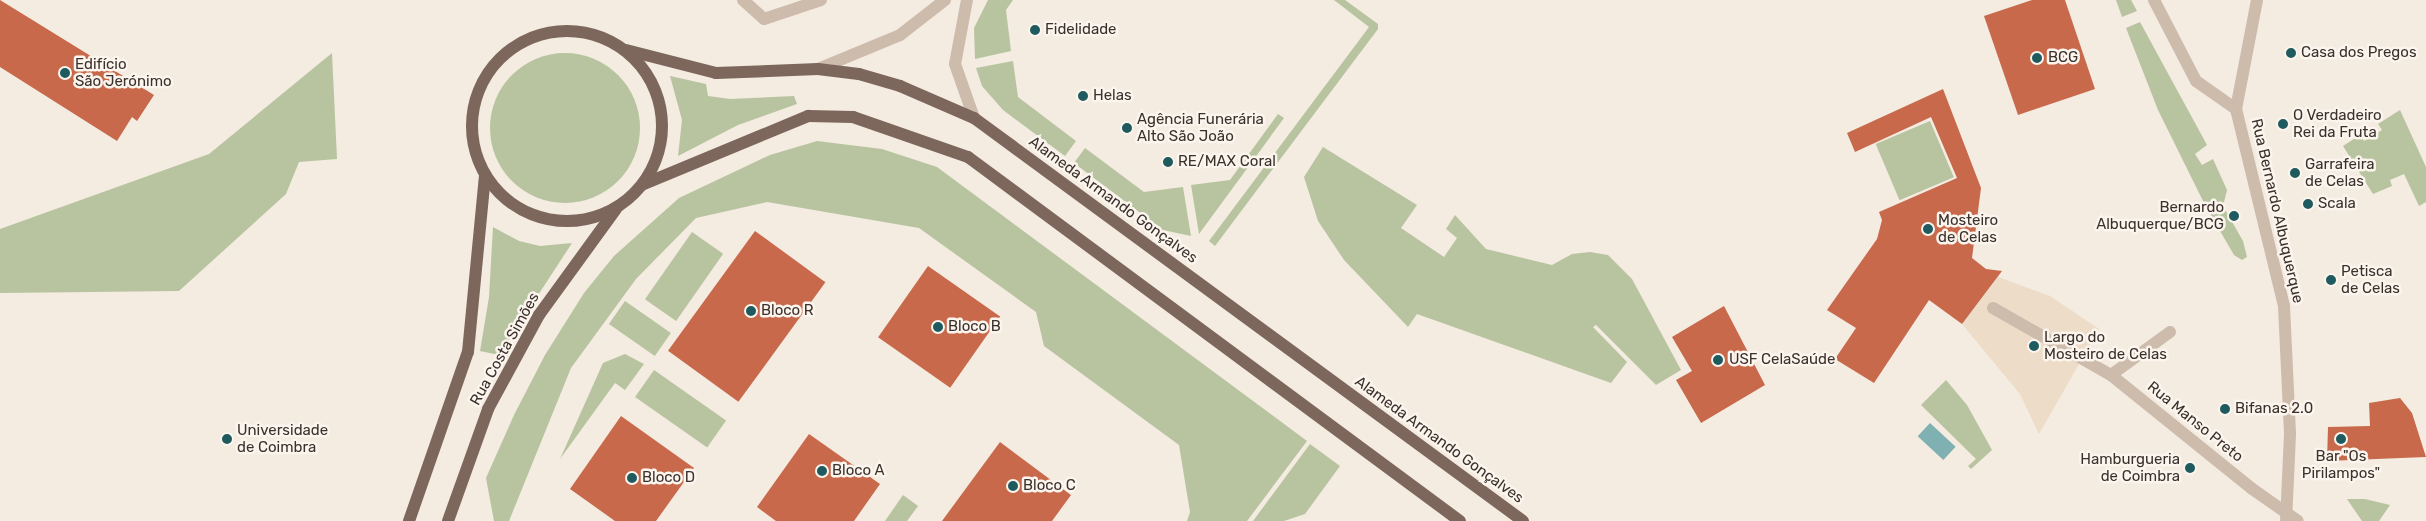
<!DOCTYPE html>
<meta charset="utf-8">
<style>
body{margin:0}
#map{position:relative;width:2426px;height:521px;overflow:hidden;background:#f4ebe1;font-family:Rubik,sans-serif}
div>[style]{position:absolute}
.green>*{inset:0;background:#b8c4a0;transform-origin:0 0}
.round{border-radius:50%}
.plaza>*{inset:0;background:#ecdcc8}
.water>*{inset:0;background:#7fb0b2;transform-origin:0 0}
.building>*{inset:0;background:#c8694b;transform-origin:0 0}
.minor>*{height:12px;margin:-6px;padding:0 6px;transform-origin:6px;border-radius:6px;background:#cdbbac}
.major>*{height:12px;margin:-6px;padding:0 6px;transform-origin:6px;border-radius:6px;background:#7d675c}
.major>.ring{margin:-6px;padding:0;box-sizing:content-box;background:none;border:12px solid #7d675c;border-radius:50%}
.dots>*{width:14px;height:14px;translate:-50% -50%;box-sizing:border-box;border:2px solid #fbf5ee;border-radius:50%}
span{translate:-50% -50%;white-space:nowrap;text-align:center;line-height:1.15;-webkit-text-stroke:5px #fbf5ee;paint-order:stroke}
.poi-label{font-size:15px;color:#3b302b}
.left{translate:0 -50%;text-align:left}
.right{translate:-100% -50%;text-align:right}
.street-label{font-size:15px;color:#3b302b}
</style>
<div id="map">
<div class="green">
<div style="clip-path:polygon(988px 0,1013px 0,1006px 10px,1011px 51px,975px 59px,974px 28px)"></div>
<div style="clip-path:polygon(1334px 0,1345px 0,1378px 24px,1378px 29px,1215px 246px,1209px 241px,1369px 27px)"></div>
<div style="clip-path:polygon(2116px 0,2131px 0,2137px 11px,2122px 17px)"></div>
<div style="clip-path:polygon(2140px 22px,2207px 145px,2195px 154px,2202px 165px,2213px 159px,2227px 190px,2223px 206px,2243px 241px,2247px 257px,2242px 260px,2234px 255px,2205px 205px,2158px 110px,2126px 28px)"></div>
<div class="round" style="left:490px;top:53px;width:150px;height:150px"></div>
<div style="clip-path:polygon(332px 53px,337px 159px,299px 162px,286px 194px,179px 291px,0 293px,0 229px,209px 154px)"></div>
<div style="clip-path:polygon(1013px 61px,1018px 97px,1076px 141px,1065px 156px,1003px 110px,982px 86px,976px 68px)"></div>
<div style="clip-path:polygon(670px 76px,706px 84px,708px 96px,730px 99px,794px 96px,797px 104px,738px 125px,678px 156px,682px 120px)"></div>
<div style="clip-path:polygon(2400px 110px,2426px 167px,2426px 202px,2419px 206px,2404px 174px,2390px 180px,2392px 186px,2373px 194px,2343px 146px,2360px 135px,2364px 141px,2382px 130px,2378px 124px)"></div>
<div style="clip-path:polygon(1278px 114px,1284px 118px,1199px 234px,1191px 185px,1230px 180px)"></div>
<div style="left:1930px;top:121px;width:61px;height:59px;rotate:67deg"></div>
<div style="clip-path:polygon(817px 141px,882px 149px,937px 167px,1307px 441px,1247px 521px,1187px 521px,1190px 512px,1179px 445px,1044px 346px,1036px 312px,919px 228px,767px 202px,696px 218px,636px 279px,571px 368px,509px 521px,494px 521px,486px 478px,514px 415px,545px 355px,584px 293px,614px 256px,679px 198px,770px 155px)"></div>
<div style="clip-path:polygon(1323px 147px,1417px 205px,1401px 228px,1444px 257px,1457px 238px,1446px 229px,1455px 215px,1486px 249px,1552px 265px,1572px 254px,1590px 252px,1608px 255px,1632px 279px,1681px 370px,1656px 385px,1596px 325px,1593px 327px,1627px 362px,1611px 383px,1417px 314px,1408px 327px,1344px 260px,1318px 221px,1304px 177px)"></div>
<div style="clip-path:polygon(1085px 148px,1144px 192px,1183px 187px,1191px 236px,1163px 230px,1074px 163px)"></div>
<div style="clip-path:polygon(493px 227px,519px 241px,540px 246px,572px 243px,499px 355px,480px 351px,489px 297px)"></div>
<div style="left:692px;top:232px;width:38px;height:82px;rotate:35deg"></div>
<div style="left:625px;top:301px;width:56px;height:28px;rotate:35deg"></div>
<div style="clip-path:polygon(625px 354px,644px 364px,625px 390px,615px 383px,560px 459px,603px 363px)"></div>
<div style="left:654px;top:370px;width:88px;height:33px;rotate:35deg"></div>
<div style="clip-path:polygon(1946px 380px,1967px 405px,1992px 450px,1971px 469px,1968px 466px,1976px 459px,1921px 405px)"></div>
<div style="clip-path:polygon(1310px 444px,1340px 466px,1305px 514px,1284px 521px,1253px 521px)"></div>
<div style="clip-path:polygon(903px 495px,918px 506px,907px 521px,885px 521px)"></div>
<div style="clip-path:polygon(2347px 499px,2365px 499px,2390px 505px,2379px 521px,2362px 521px)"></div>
</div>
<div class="plaza">
<div style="clip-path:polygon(1998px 277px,2050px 296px,2099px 329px,2039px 434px,2020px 394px,1962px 324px)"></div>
</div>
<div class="water">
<div style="left:1930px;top:423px;width:35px;height:18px;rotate:43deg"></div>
</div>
<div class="building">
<div style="clip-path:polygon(0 0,154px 95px,137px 121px,132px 117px,117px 141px,0 67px)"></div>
<div style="clip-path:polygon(2032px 0,2065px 0,2095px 89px,2018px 115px,1984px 16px)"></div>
<div style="clip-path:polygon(1943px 89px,1981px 188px,1972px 258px,1986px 269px,2002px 271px,1962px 324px,1929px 300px,1874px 383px,1835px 359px,1856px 328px,1827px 310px,1877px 239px,1882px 220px,1879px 212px,1957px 178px,1931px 117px,1855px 152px,1847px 133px)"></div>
<div style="left:755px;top:231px;width:87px;height:148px;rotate:36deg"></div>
<div style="left:928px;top:266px;width:88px;height:87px;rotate:35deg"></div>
<div style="clip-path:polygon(1724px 306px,1765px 385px,1701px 423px,1676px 380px,1692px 371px,1672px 337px)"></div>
<div style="clip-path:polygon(2400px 398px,2412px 413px,2426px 457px,2327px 461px,2328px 427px,2370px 426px,2369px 403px)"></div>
<div style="clip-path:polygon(621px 416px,694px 468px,656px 521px,615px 521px,570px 489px)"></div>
<div style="clip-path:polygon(809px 434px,880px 484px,854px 521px,776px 521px,757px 507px)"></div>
<div style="clip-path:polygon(1000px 442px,1071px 495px,1052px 521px,942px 521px)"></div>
</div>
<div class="minor">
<div style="left:743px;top:0;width:28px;rotate:42deg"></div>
<div style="left:764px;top:19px;width:60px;rotate:-18.4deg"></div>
<div style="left:967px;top:0;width:65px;rotate:100.6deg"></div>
<div style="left:955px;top:64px;width:57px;rotate:70.6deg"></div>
<div style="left:2154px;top:0;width:91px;rotate:62.6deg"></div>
<div style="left:2196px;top:81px;width:49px;rotate:35deg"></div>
<div style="left:2257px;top:0;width:111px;rotate:100.9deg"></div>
<div style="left:2236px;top:109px;width:203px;rotate:76.3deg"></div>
<div style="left:2284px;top:306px;width:128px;rotate:87.3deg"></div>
<div style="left:2290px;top:434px;width:87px;rotate:92.6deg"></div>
<div style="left:818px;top:69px;width:89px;rotate:-22.5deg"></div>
<div style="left:900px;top:35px;width:57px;rotate:-37.9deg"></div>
<div style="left:1993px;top:308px;width:136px;rotate:29.6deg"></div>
<div style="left:2111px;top:375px;width:180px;rotate:38.9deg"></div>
<div style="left:2251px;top:488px;width:57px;rotate:35.1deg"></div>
<div style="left:2111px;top:375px;width:73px;rotate:-36.1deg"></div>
</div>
<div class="major">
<div class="ring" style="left:472px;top:31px;width:178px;height:178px"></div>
<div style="left:626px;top:50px;width:93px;rotate:14.3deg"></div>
<div style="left:716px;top:73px;width:102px;rotate:-2.2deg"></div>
<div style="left:818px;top:69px;width:41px;rotate:7deg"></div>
<div style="left:859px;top:74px;width:43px;rotate:16.3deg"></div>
<div style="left:900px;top:86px;width:81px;rotate:23.4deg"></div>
<div style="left:974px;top:118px;width:681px;rotate:36.28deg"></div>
<div style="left:644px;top:184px;width:178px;rotate:-22.5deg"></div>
<div style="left:808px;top:116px;width:45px;rotate:1.3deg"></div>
<div style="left:853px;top:117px;width:122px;rotate:19.2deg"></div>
<div style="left:968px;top:157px;width:612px;rotate:36.5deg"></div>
<div style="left:409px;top:521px;width:179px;rotate:-70.8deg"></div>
<div style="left:468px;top:352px;width:178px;rotate:-84.5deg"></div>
<div style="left:448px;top:521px;width:119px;rotate:-70.3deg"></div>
<div style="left:488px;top:409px;width:107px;rotate:-61.5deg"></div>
<div style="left:539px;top:315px;width:131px;rotate:-54deg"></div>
</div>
<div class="dots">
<div style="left:1035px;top:30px;background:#1f5a5e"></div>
<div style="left:2291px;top:53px;background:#1f5a5e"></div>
<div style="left:2037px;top:58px;background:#1f5a5e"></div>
<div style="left:65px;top:73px;background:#1f5a5e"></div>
<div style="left:1083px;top:96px;background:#1f5a5e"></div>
<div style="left:2283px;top:124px;background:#1f5a5e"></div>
<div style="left:1127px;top:128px;background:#1f5a5e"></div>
<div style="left:1168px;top:162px;background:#1f5a5e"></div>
<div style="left:2295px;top:173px;background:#1f5a5e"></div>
<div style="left:2308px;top:204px;background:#1f5a5e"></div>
<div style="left:2234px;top:216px;background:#1f5a5e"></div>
<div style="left:1928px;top:229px;background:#1f5a5e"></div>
<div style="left:2331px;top:280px;background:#1f5a5e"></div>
<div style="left:751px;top:311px;background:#1f5a5e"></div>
<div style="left:938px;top:327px;background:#1f5a5e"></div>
<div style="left:2034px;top:346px;background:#1f5a5e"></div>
<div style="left:1718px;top:360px;background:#1f5a5e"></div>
<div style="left:2225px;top:409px;background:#1f5a5e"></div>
<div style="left:227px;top:439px;background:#1f5a5e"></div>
<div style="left:2341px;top:439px;background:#1f5a5e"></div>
<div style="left:2190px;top:468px;background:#1f5a5e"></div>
<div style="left:822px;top:471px;background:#1f5a5e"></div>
<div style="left:632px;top:478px;background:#1f5a5e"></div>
<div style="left:1013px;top:486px;background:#1f5a5e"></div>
</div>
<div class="poi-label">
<span class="left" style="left:1045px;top:30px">Fidelidade</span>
<span class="left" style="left:2301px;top:53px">Casa dos Pregos</span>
<span class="left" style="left:2048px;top:58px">BCG</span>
<span class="left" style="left:75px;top:73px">Edifício<br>São Jerónimo</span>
<span class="left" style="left:1093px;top:96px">Helas</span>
<span class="left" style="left:2293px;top:124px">O Verdadeiro<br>Rei da Fruta</span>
<span class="left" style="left:1137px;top:128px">Agência Funerária<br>Alto São João</span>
<span class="left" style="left:1178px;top:162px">RE/MAX Coral</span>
<span class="left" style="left:2305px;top:173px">Garrafeira<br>de Celas</span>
<span class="left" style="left:2318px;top:204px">Scala</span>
<span class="right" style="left:2224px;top:216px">Bernardo<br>Albuquerque/BCG</span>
<span class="left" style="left:1938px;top:229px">Mosteiro<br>de Celas</span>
<span class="left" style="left:2341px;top:280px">Petisca<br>de Celas</span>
<span class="left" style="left:761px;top:311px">Bloco R</span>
<span class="left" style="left:948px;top:327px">Bloco B</span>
<span class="left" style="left:2044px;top:346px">Largo do<br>Mosteiro de Celas</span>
<span class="left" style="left:1729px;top:360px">USF CelaSaúde</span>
<span class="left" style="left:2235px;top:409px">Bifanas 2.0</span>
<span class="left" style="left:237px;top:439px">Universidade<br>de Coimbra</span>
<span style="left:2341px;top:465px">Bar "Os<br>Pirilampos"</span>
<span class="right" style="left:2180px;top:468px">Hamburgueria<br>de Coimbra</span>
<span class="left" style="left:832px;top:471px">Bloco A</span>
<span class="left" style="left:642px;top:478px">Bloco D</span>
<span class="left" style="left:1023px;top:486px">Bloco C</span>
</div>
<div class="street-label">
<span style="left:1113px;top:200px;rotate:36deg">Alameda Armando Gonçalves</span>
<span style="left:2277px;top:211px;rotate:77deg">Rua Bernardo Albuquerque</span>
<span style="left:505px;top:349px;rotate:-61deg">Rua Costa Simões</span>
<span style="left:2195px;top:422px;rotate:39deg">Rua Manso Preto</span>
<span style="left:1439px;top:440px;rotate:36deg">Alameda Armando Gonçalves</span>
</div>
</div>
